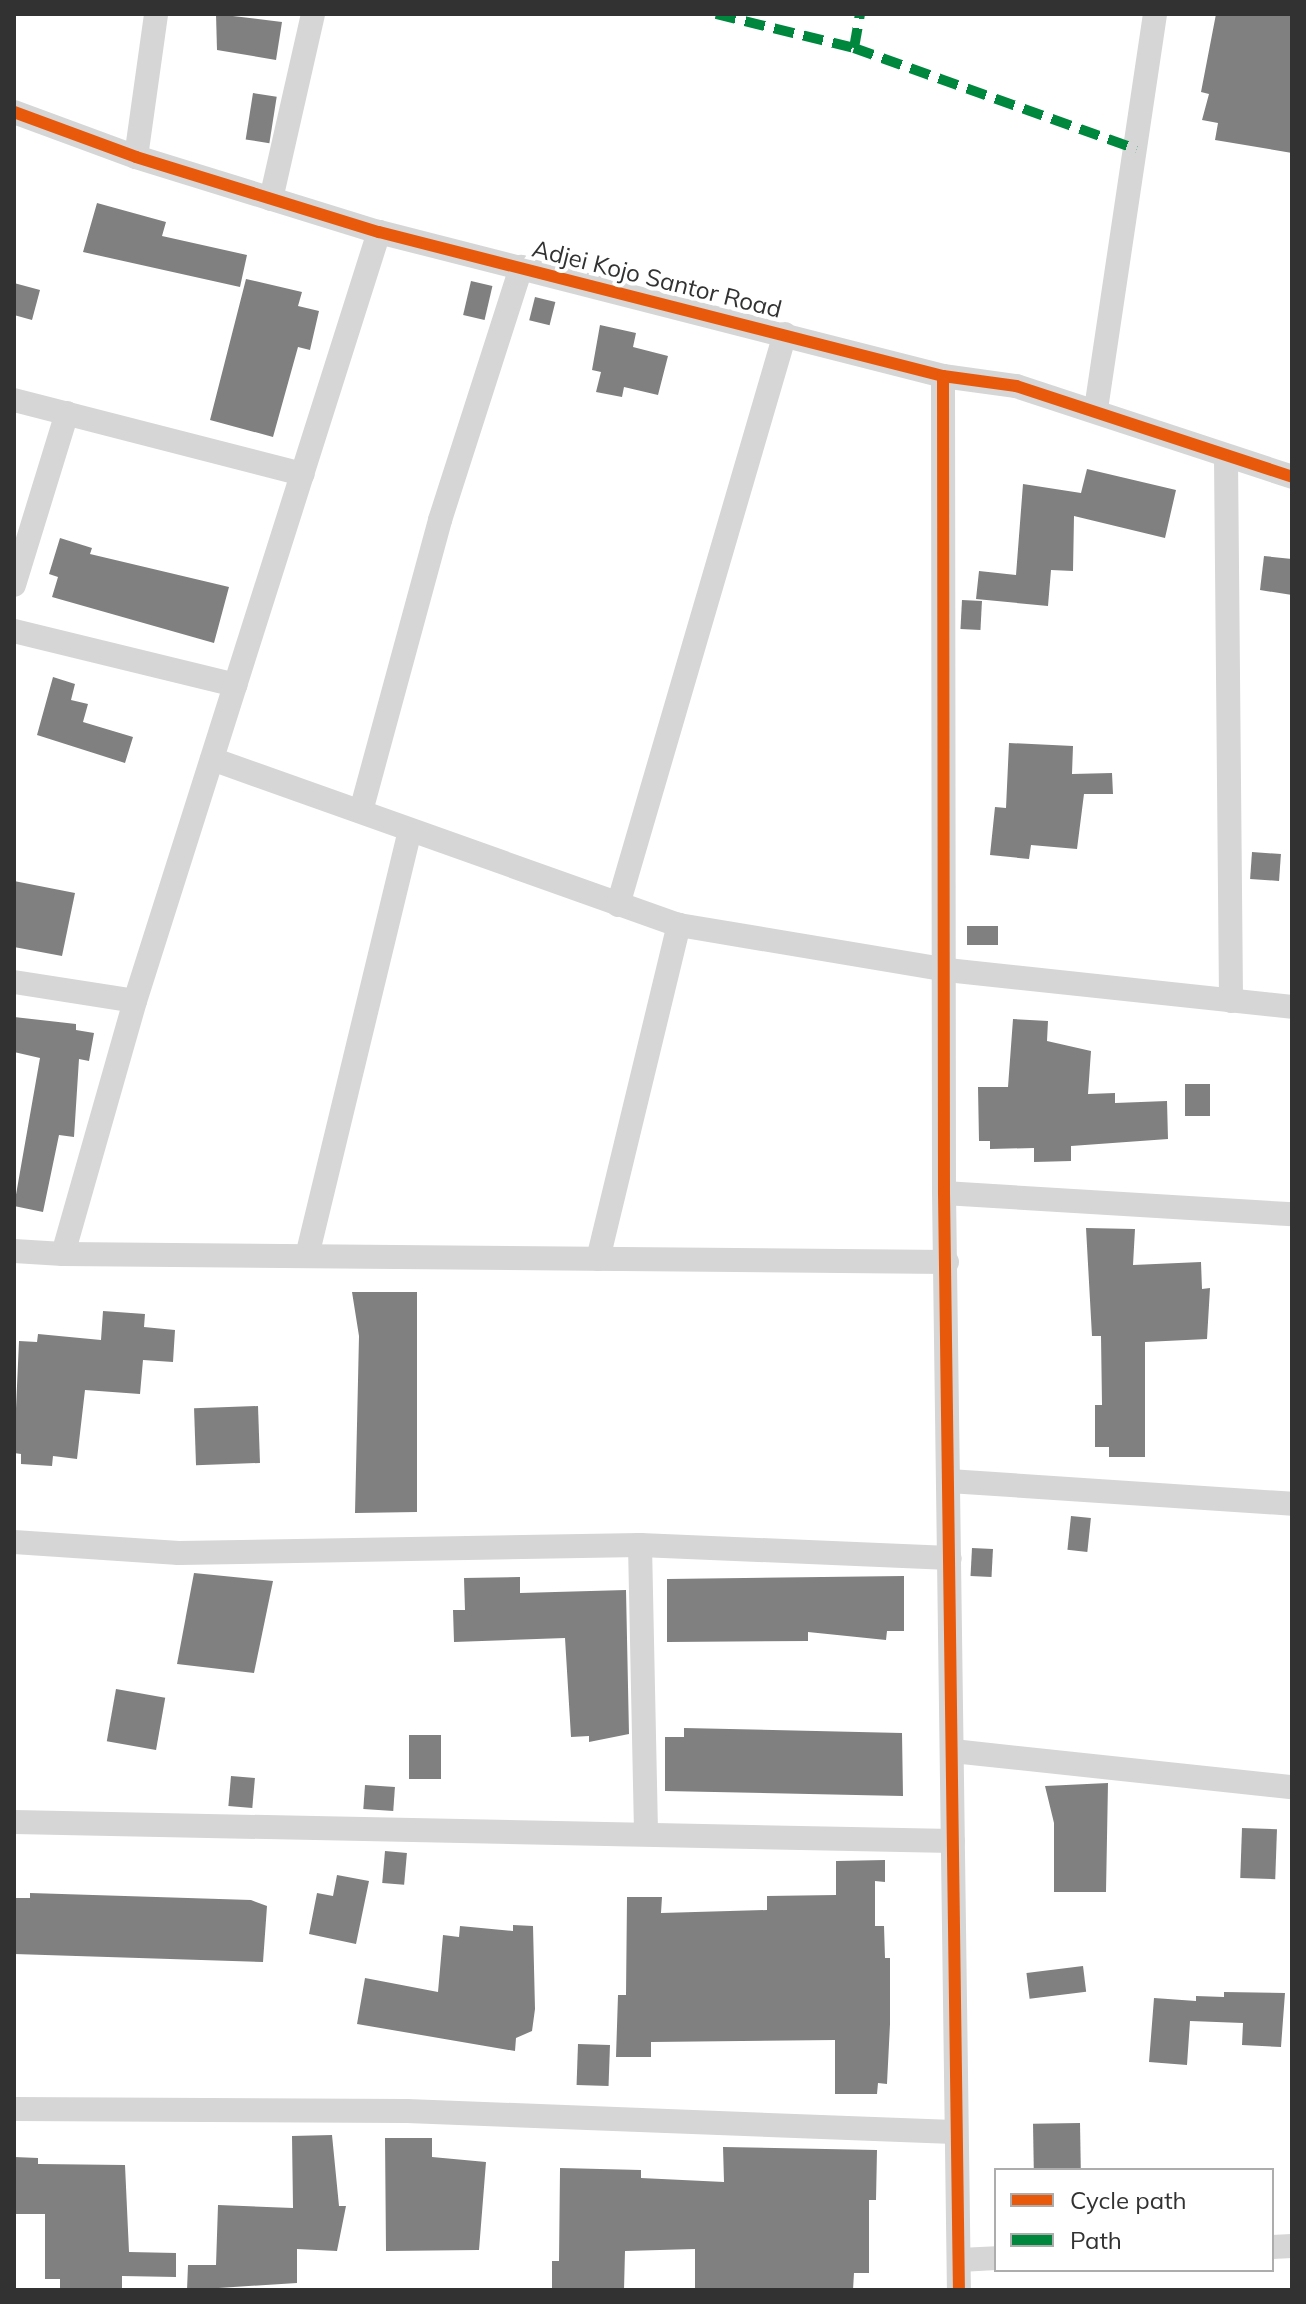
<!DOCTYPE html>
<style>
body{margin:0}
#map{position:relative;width:1306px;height:2304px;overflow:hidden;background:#fff;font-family:Mulish,sans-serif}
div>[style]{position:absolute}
.building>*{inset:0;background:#808080;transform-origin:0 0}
.minor>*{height:24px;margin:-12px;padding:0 12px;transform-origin:12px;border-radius:12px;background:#d6d6d6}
.quiet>*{height:10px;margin-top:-5px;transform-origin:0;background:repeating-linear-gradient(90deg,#00873e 0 20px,transparent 0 30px)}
.cycleway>*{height:12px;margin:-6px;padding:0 6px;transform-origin:6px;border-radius:6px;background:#e8590c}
span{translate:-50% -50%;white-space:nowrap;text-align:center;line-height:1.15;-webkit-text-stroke:8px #fff;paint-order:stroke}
.street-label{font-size:24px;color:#323232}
.frame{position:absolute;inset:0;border:16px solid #323232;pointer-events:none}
.legend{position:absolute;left:994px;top:2168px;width:280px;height:104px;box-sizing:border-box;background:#fff;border:2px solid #adadad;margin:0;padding:10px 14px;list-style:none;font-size:24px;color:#323232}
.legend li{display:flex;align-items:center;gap:16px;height:40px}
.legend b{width:40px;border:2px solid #adadad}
</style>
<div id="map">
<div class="building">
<div style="clip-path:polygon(216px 14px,282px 22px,276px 60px,217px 50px)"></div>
<div style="clip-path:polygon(1216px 14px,1292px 14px,1292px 153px,1215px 140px,1218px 123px,1202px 120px,1209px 94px,1201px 92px)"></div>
<div style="left:253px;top:93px;width:24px;height:47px;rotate:9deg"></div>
<div style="clip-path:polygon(97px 203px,166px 222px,162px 236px,247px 255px,240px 287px,83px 252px)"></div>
<div style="clip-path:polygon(246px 279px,302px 292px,298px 306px,319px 311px,310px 350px,298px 347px,273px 437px,210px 420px)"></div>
<div style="left:471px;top:281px;width:22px;height:35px;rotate:13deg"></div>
<div style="clip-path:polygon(14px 283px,40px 290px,32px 320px,14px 315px)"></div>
<div style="left:535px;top:297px;width:21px;height:24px;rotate:14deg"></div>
<div style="clip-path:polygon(600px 325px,636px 333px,633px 347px,668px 356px,658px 395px,624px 387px,622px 397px,596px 392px,601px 372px,592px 370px)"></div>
<div style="clip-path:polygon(1087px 469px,1176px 490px,1165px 538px,1074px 516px,1073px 571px,1051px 570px,1048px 606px,976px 599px,979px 571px,1016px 575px,1023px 484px,1081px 493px)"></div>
<div style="clip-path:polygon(60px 538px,92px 548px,90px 554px,229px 587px,214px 643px,52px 597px,58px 577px,49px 574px)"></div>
<div style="clip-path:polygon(1264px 556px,1292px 559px,1292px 595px,1260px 590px)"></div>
<div style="left:962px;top:600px;width:20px;height:29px;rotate:3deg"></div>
<div style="clip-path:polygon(53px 677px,75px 684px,71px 700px,88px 704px,83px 722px,133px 737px,125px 763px,37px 735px)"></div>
<div style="clip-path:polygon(1009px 743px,1073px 746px,1072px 774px,1112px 773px,1113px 794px,1084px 794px,1077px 849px,1031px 845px,1029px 859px,990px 855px,995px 807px,1006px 808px)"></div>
<div style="left:1252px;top:852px;width:29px;height:27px;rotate:4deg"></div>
<div style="clip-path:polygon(14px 881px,75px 893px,62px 956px,14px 947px)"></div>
<div style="left:967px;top:926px;width:31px;height:19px"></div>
<div style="clip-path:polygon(14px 1017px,76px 1024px,76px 1030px,94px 1033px,89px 1061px,79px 1059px,74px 1137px,59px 1135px,43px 1212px,14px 1206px,40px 1058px,14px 1052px)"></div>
<div style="clip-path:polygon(1013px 1019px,1048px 1021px,1047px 1041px,1091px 1051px,1088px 1094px,1115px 1093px,1115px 1103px,1167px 1101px,1168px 1139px,1071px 1146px,1071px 1161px,1034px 1162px,1034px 1148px,990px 1149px,990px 1141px,979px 1141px,978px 1087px,1008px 1087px)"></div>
<div style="left:1185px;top:1084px;width:25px;height:32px"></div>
<div style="clip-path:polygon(1086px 1228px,1135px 1229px,1133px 1265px,1201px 1262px,1202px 1289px,1210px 1288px,1207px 1339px,1145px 1342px,1145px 1457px,1109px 1457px,1109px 1447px,1095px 1447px,1095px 1405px,1102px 1405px,1101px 1336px,1092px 1336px)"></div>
<div style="clip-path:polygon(352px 1292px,417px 1292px,417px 1512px,355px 1513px,359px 1336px)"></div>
<div style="clip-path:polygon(103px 1311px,145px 1314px,144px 1327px,175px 1330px,173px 1362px,143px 1360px,140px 1394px,85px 1390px,77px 1459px,53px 1456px,52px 1466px,21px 1464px,21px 1454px,14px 1453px,19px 1341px,37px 1342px,38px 1334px,101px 1340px)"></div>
<div style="left:258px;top:1406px;width:57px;height:64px;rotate:88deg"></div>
<div style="left:1071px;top:1516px;width:20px;height:34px;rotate:6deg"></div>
<div style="left:972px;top:1548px;width:21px;height:28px;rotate:3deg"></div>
<div style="clip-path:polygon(194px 1573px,273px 1581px,254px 1673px,177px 1664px)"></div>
<div style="clip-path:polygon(904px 1576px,904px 1631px,887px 1631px,886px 1640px,808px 1632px,808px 1641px,667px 1642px,667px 1579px)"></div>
<div style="clip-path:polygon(520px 1577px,520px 1593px,626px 1590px,629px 1734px,589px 1742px,589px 1736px,571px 1737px,565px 1638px,454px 1642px,453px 1610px,465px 1610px,464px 1578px)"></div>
<div style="left:116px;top:1689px;width:50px;height:53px;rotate:10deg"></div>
<div style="clip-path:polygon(684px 1728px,902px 1733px,903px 1796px,665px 1791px,665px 1737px,684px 1737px)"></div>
<div style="left:409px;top:1735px;width:32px;height:44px"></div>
<div style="left:231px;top:1776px;width:24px;height:30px;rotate:5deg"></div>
<div style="clip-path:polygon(1108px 1783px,1106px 1892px,1054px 1892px,1054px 1823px,1045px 1786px)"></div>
<div style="left:365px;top:1785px;width:30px;height:24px;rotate:4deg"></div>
<div style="left:1242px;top:1828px;width:35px;height:50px;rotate:2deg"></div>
<div style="left:385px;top:1851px;width:22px;height:32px;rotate:5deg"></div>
<div style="clip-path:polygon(885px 1860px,885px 1882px,875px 1881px,875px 1926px,884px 1926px,885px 1958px,890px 1958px,890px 2024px,887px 2084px,878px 2083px,877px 2094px,835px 2094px,835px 2040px,651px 2042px,651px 2057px,616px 2057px,618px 1995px,626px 1995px,627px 1897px,662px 1897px,661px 1913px,767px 1910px,767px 1896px,836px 1895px,836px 1861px)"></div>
<div style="clip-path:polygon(337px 1875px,369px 1881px,356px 1944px,309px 1934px,317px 1893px,333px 1896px)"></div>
<div style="clip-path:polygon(30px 1893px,251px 1900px,267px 1906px,263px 1962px,14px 1954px,14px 1898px,30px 1898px)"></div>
<div style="clip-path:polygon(513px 1925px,533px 1926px,535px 2009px,532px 2031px,516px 2038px,515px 2051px,357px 2024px,365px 1978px,438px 1992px,443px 1935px,459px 1937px,460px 1926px,513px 1931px)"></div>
<div style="left:1083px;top:1966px;width:26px;height:57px;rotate:83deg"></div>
<div style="clip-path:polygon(1224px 1992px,1285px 1993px,1281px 2047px,1242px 2045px,1243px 2023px,1190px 2021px,1187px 2065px,1149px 2062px,1154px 1998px,1196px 2001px,1196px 1996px,1224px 1997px)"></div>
<div style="left:578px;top:2044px;width:32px;height:41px;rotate:2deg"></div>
<div style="left:1080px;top:2123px;width:47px;height:47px;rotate:89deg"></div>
<div style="clip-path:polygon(332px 2135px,339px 2206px,346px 2206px,337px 2251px,297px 2249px,297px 2283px,187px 2290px,188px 2265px,216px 2265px,218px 2205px,293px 2208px,292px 2136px)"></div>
<div style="clip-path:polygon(385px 2138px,432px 2138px,432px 2157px,486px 2162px,479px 2250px,386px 2251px)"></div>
<div style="clip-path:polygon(723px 2147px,877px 2150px,876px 2200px,869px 2200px,869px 2273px,854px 2273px,853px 2290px,695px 2290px,695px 2249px,625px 2251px,624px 2290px,552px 2290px,552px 2261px,559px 2261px,560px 2168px,641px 2170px,641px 2178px,724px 2182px)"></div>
<div style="clip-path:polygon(14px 2157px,38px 2158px,38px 2164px,125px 2165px,129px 2252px,176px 2253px,176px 2277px,122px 2276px,122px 2290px,60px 2290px,60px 2279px,45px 2279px,45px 2214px,14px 2214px)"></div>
</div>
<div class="minor">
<div style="left:14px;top:112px;width:130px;rotate:20.2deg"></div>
<div style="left:136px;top:157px;width:254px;rotate:17.2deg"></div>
<div style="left:379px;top:232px;width:582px;rotate:14.32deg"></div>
<div style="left:943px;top:376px;width:74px;rotate:7.8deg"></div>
<div style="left:1016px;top:386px;width:291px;rotate:18.2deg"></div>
<div style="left:136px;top:157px;width:144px;rotate:-82deg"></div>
<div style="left:271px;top:199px;width:190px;rotate:-77.2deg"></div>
<div style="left:943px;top:376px;width:817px;rotate:89.93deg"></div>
<div style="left:944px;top:1193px;width:1097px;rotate:89.22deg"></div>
<div style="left:14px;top:400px;width:298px;rotate:14.4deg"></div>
<div style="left:1096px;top:409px;width:399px;rotate:-81.5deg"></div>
<div style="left:1226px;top:458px;width:543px;rotate:89.47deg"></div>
<div style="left:14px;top:585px;width:180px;rotate:-72.9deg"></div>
<div style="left:14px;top:631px;width:228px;rotate:13.7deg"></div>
<div style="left:212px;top:759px;width:496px;rotate:19.6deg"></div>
<div style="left:679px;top:925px;width:272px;rotate:9.5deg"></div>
<div style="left:947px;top:970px;width:347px;rotate:6.1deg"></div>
<div style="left:361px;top:811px;width:302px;rotate:-74.8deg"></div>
<div style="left:440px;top:520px;width:266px;rotate:-72.2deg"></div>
<div style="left:618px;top:905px;width:595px;rotate:-73.7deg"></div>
<div style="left:14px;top:982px;width:122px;rotate:8.9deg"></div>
<div style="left:135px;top:1001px;width:263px;rotate:105.9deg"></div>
<div style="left:63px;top:1254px;width:49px;rotate:-176.5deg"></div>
<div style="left:135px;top:1001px;width:807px;rotate:-72.4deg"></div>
<div style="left:944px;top:1193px;width:349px;rotate:3.5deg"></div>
<div style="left:63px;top:1254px;width:884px;rotate:0.52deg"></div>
<div style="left:307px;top:1256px;width:435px;rotate:-76.4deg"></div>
<div style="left:598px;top:1259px;width:344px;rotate:-76.4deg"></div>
<div style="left:949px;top:1481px;width:344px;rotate:3.8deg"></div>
<div style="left:14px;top:1542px;width:165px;rotate:3.8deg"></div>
<div style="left:179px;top:1553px;width:461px;rotate:-1deg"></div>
<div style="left:640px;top:1545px;width:310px;rotate:2.4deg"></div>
<div style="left:640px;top:1545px;width:289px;rotate:88.8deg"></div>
<div style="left:953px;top:1751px;width:341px;rotate:6.1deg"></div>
<div style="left:14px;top:1822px;width:939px;rotate:1.16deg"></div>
<div style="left:14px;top:2109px;width:393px;rotate:0.3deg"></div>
<div style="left:407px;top:2111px;width:547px;rotate:2.2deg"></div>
<div style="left:1272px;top:2247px;width:20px;rotate:-3deg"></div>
<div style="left:960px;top:2260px;width:36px;rotate:-3deg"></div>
</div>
<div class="quiet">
<div style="left:716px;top:14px;width:142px;rotate:13.8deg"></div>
<div style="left:854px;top:48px;width:300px;rotate:19.7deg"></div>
<div style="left:854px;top:48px;width:35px;rotate:-80deg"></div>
</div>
<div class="cycleway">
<div style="left:14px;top:112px;width:130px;rotate:20.2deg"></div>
<div style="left:136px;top:157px;width:254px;rotate:17.2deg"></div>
<div style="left:379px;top:232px;width:582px;rotate:14.32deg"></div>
<div style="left:943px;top:376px;width:74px;rotate:7.8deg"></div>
<div style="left:1016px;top:386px;width:291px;rotate:18.2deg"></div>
<div style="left:943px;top:376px;width:817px;rotate:89.93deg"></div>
<div style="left:944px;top:1193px;width:1097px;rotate:89.22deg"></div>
</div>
<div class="street-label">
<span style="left:657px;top:279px;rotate:14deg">Adjei Kojo Santor Road</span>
</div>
<div class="frame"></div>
<ul class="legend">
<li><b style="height:10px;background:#e8590c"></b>Cycle path</li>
<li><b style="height:10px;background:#00873e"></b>Path</li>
</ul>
</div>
